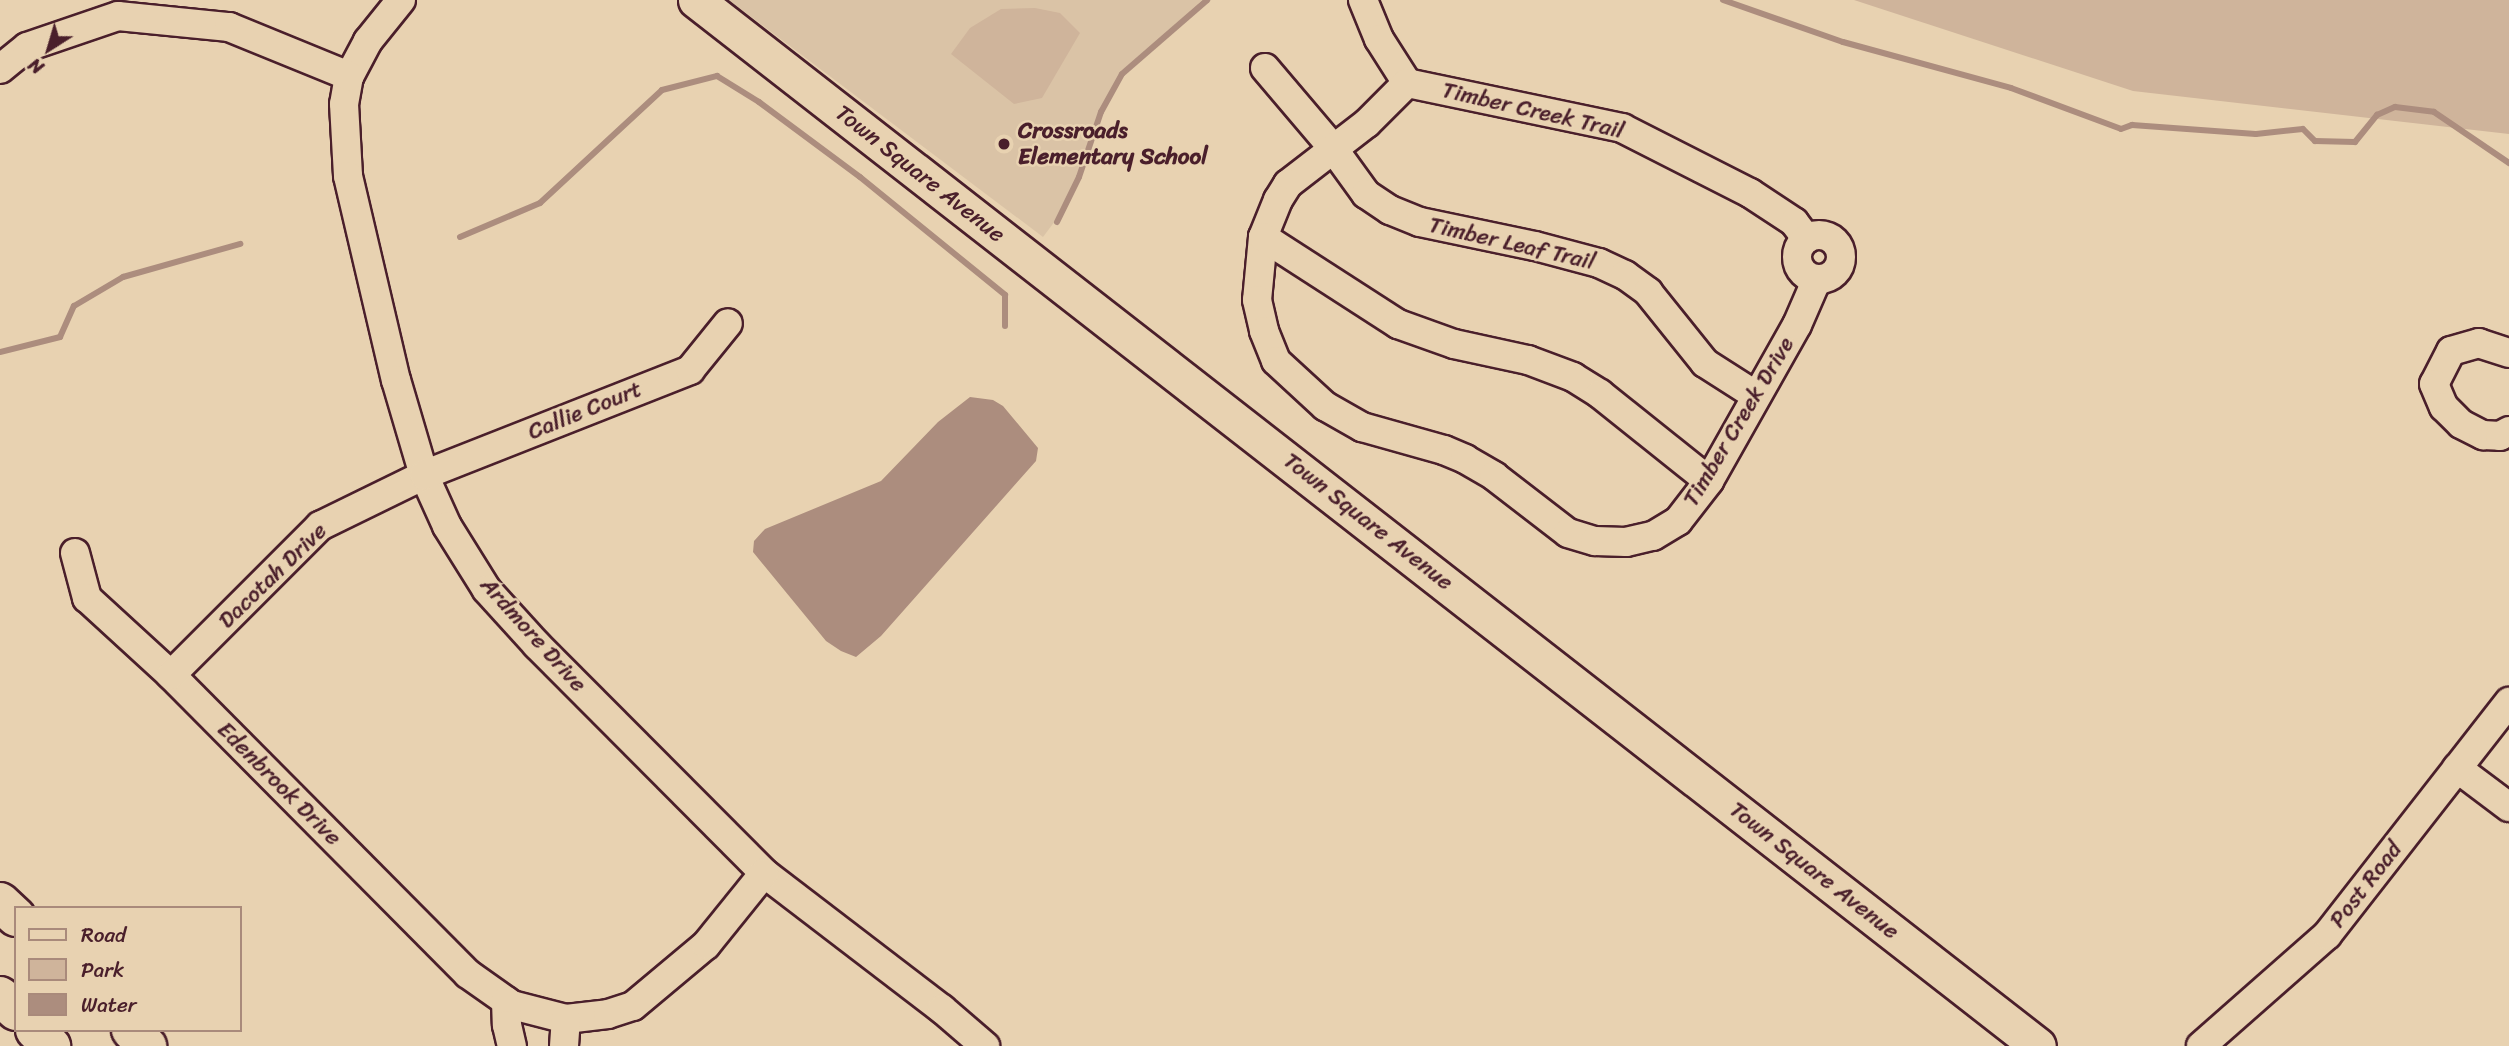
<!DOCTYPE html>
<style>
body{margin:0}
#map{position:relative;width:2509px;height:1046px;overflow:hidden;background:#e8d2b1;font-family:Sriracha,sans-serif}
div>[style]{position:absolute}
.built>*{inset:0;background:#dac3a6}
.green>*{inset:0;background:#cfb49b}
.water>*{inset:0;background:#ac8d7e}
.stream>*{height:6px;margin:-3px;padding:0 3px;transform-origin:3px;border-radius:3px;background:#ac8d7e}
.roads{filter:drop-shadow(2px 0 #4a1f2b) drop-shadow(-2px 0 #4a1f2b) drop-shadow(0 2px #4a1f2b) drop-shadow(0 -2px #4a1f2b)}
.minor>*{height:28px;margin:-14px;padding:0 14px;transform-origin:14px;border-radius:14px;background:#e8d2b1}
.minor>.ring{margin:-14px;padding:0;box-sizing:content-box;background:none;border:28px solid #e8d2b1;border-radius:50%}
.major>*{height:35px;margin:-17.5px;padding:0 17.5px;transform-origin:17.5px;border-radius:17.5px;background:#e8d2b1}
.highway>*{height:38px;margin:-19px;padding:0 19px;transform-origin:19px;border-radius:19px;background:#e8d2b1}
.dots>*{width:19px;height:19px;translate:-50% -50%;box-sizing:border-box;border:4px solid #e8d2b1;border-radius:50%}
span{translate:-50% -50%;white-space:nowrap;text-align:center;line-height:1.15;-webkit-text-stroke:5px #e8d2b1;paint-order:stroke}
.street-label{font-size:23px;color:#4a1f2b}
.poi-label{font-size:23px;color:#4a1f2b;font-weight:700}
.left{translate:0 -50%;text-align:left}
.legend{position:absolute;left:14px;top:906px;width:228px;height:126px;box-sizing:border-box;background:#e8d2b1;border:2px solid #a98a7b;margin:0;padding:9px 12px;list-style:none;font-size:21px;color:#4a1f2b}
.legend li{display:flex;align-items:center;gap:14px;height:35px}
.legend b{width:35px;border:2px solid #a98a7b}
.north{position:absolute;left:14px;top:14px;width:70px;height:70px;-webkit-text-stroke:5px #e8d2b1;paint-order:stroke;rotate:217deg;font-size:19px;font-weight:700;line-height:28px;text-align:center;color:#4a1f2b}
.north::after{content:'';display:block;margin:auto;width:24px;height:32px;background:#4a1f2b;clip-path:polygon(50% 0,100% 100%,50% 72%,0 100%)}
</style>
<div id="map">
<div class="built">
<div style="clip-path:polygon(729px 0,1202px 0,1121px 73px,1100px 111px,1077px 177px,1055px 221px,1043px 237px)"></div>
</div>
<div class="green">
<div style="clip-path:polygon(1854px 0,2509px 0,2509px 134px,2133px 91px)"></div>
<div style="clip-path:polygon(1035px 8px,1060px 13px,1080px 33px,1042px 98px,1014px 104px,951px 54px,970px 28px,1001px 9px)"></div>
</div>
<div class="water">
<div style="clip-path:polygon(970px 397px,993px 400px,1003px 406px,1038px 448px,1036px 461px,881px 636px,856px 657px,841px 651px,826px 641px,753px 552px,754px 541px,765px 529px,881px 481px,938px 422px)"></div>
</div>
<div class="stream">
<div style="left:1723px;top:0;width:127px;rotate:19.3deg"></div>
<div style="left:1843px;top:42px;width:174px;rotate:15.3deg"></div>
<div style="left:2011px;top:88px;width:117px;rotate:20.4deg"></div>
<div style="left:2121px;top:129px;width:12px;rotate:-20deg"></div>
<div style="left:2132px;top:125px;width:124px;rotate:4.2deg"></div>
<div style="left:2256px;top:134px;width:47px;rotate:-6.1deg"></div>
<div style="left:2303px;top:129px;width:17px;rotate:45deg"></div>
<div style="left:2315px;top:141px;width:40px;rotate:1.4deg"></div>
<div style="left:2355px;top:142px;width:35px;rotate:-51deg"></div>
<div style="left:2377px;top:115px;width:20px;rotate:-24deg"></div>
<div style="left:2395px;top:107px;width:39px;rotate:7deg"></div>
<div style="left:2434px;top:112px;width:91px;rotate:34.2deg"></div>
<div style="left:1057px;top:222px;width:50px;rotate:-63.9deg"></div>
<div style="left:1079px;top:177px;width:69px;rotate:-71.3deg"></div>
<div style="left:1101px;top:112px;width:43px;rotate:-61.1deg"></div>
<div style="left:1122px;top:74px;width:113px;rotate:-41deg"></div>
<div style="left:460px;top:237px;width:87px;rotate:-23deg"></div>
<div style="left:540px;top:203px;width:166px;rotate:-42.8deg"></div>
<div style="left:662px;top:90px;width:57px;rotate:-14.3deg"></div>
<div style="left:717px;top:76px;width:49px;rotate:31.8deg"></div>
<div style="left:759px;top:102px;width:126px;rotate:36.6deg"></div>
<div style="left:860px;top:177px;width:187px;rotate:39.1deg"></div>
<div style="left:1005px;top:295px;width:31px;rotate:90deg"></div>
<div style="left:0;top:352px;width:62px;rotate:-14deg"></div>
<div style="left:60px;top:337px;width:34px;rotate:-66deg"></div>
<div style="left:74px;top:306px;width:57px;rotate:-30.6deg"></div>
<div style="left:123px;top:277px;width:122px;rotate:-15.8deg"></div>
</div>
<div class="roads">
<div class="minor">
<div style="left:401px;top:0;width:53px;rotate:128.8deg"></div>
<div style="left:368px;top:41px;width:40px;rotate:118deg"></div>
<div style="left:349px;top:76px;width:28px;rotate:100deg"></div>
<div style="left:344px;top:104px;width:72px;rotate:86.8deg"></div>
<div style="left:348px;top:176px;width:210px;rotate:76.8deg"></div>
<div style="left:396px;top:380px;width:99px;rotate:73.6deg"></div>
<div style="left:424px;top:475px;width:56px;rotate:65.7deg"></div>
<div style="left:447px;top:526px;width:75px;rotate:58deg"></div>
<div style="left:487px;top:590px;width:74px;rotate:47.7deg"></div>
<div style="left:537px;top:645px;width:322px;rotate:45.1deg"></div>
<div style="left:764px;top:873px;width:224px;rotate:37.4deg"></div>
<div style="left:942px;top:1009px;width:57px;rotate:40.7deg"></div>
<div style="left:1363px;top:0;width:42px;rotate:67.7deg"></div>
<div style="left:1379px;top:39px;width:52px;rotate:57.5deg"></div>
<div style="left:1407px;top:83px;width:220px;rotate:11.8deg"></div>
<div style="left:1622px;top:128px;width:144px;rotate:26.9deg"></div>
<div style="left:1750px;top:193px;width:53px;rotate:33.4deg"></div>
<div style="left:1794px;top:222px;width:21px;rotate:53deg"></div>
<div style="left:1265px;top:68px;width:104px;rotate:49.7deg"></div>
<div style="left:1332px;top:147px;width:58px;rotate:54.1deg"></div>
<div style="left:1366px;top:194px;width:29px;rotate:34deg"></div>
<div style="left:1390px;top:210px;width:32px;rotate:22deg"></div>
<div style="left:1420px;top:222px;width:117px;rotate:11.8deg"></div>
<div style="left:1535px;top:246px;width:66px;rotate:14.9deg"></div>
<div style="left:1599px;top:263px;width:29px;rotate:25deg"></div>
<div style="left:1625px;top:275px;width:29px;rotate:36deg"></div>
<div style="left:1648px;top:292px;width:91px;rotate:51.2deg"></div>
<div style="left:1705px;top:363px;width:59px;rotate:32.6deg"></div>
<div style="left:0;top:69px;width:35px;rotate:-39deg"></div>
<div style="left:27px;top:47px;width:96px;rotate:-18.8deg"></div>
<div style="left:118px;top:16px;width:112px;rotate:5.7deg"></div>
<div style="left:229px;top:27px;width:130px;rotate:22.2deg"></div>
<div style="left:1407px;top:83px;width:57px;rotate:135deg"></div>
<div style="left:1367px;top:123px;width:100px;rotate:142.3deg"></div>
<div style="left:1288px;top:184px;width:19px;rotate:122deg"></div>
<div style="left:1278px;top:200px;width:40px;rotate:112deg"></div>
<div style="left:1263px;top:237px;width:63px;rotate:95.4deg"></div>
<div style="left:1257px;top:300px;width:32px;rotate:77deg"></div>
<div style="left:1264px;top:331px;width:32px;rotate:68deg"></div>
<div style="left:1276px;top:361px;width:67px;rotate:42.6deg"></div>
<div style="left:1325px;top:406px;width:43px;rotate:29.6deg"></div>
<div style="left:1362px;top:427px;width:85px;rotate:15.7deg"></div>
<div style="left:1444px;top:450px;width:23px;rotate:23deg"></div>
<div style="left:1465px;top:459px;width:34px;rotate:30deg"></div>
<div style="left:1494px;top:476px;width:93px;rotate:37.6deg"></div>
<div style="left:1568px;top:533px;width:28px;rotate:17deg"></div>
<div style="left:1595px;top:541px;width:31px;rotate:2deg"></div>
<div style="left:1626px;top:542px;width:28px;rotate:-13deg"></div>
<div style="left:1653px;top:536px;width:29px;rotate:-31deg"></div>
<div style="left:1678px;top:521px;width:51px;rotate:-52.2deg"></div>
<div style="left:1709px;top:481px;width:179px;rotate:-60.6deg"></div>
<div style="left:1797px;top:325px;width:50px;rotate:-66.5deg"></div>
<div class="ring" style="left:1797px;top:235px;width:16px;height:16px"></div>
<div style="left:1263px;top:237px;width:161px;rotate:32.8deg"></div>
<div style="left:1398px;top:324px;width:59px;rotate:19.7deg"></div>
<div style="left:1454px;top:344px;width:76px;rotate:12.2deg"></div>
<div style="left:1528px;top:360px;width:48px;rotate:20.7deg"></div>
<div style="left:1573px;top:377px;width:32px;rotate:32deg"></div>
<div style="left:1600px;top:394px;width:139px;rotate:38.6deg"></div>
<div style="left:2509px;top:353px;width:32px;rotate:-162deg"></div>
<div style="left:2479px;top:343px;width:29px;rotate:164deg"></div>
<div style="left:2451px;top:351px;width:37px;rotate:117deg"></div>
<div style="left:2434px;top:384px;width:25px;rotate:67deg"></div>
<div style="left:2444px;top:407px;width:24px;rotate:45deg"></div>
<div style="left:2461px;top:424px;width:25px;rotate:27deg"></div>
<div style="left:2483px;top:435px;width:17px;rotate:3deg"></div>
<div style="left:2500px;top:436px;width:10px;rotate:-29deg"></div>
<div style="left:75px;top:553px;width:47px;rotate:75.1deg"></div>
<div style="left:87px;top:598px;width:114px;rotate:42.5deg"></div>
<div style="left:171px;top:675px;width:421px;rotate:45.2deg"></div>
<div style="left:468px;top:974px;width:54px;rotate:35.2deg"></div>
<div style="left:512px;top:1005px;width:56px;rotate:14.5deg"></div>
<div style="left:566px;top:1019px;width:42px;rotate:-6.8deg"></div>
<div style="left:608px;top:1014px;width:26px;rotate:-18deg"></div>
<div style="left:633px;top:1006px;width:95px;rotate:-39.9deg"></div>
<div style="left:706px;top:945px;width:92px;rotate:-51.1deg"></div>
<div style="left:171px;top:675px;width:211px;rotate:-45deg"></div>
<div style="left:320px;top:526px;width:116px;rotate:-26.1deg"></div>
<div style="left:424px;top:475px;width:286px;rotate:-21.5deg"></div>
<div style="left:690px;top:370px;width:60px;rotate:-51deg"></div>
<div style="left:2457px;top:768px;width:65px;rotate:36.9deg"></div>
<div style="left:506px;top:1001px;width:24px;rotate:88deg"></div>
<div style="left:507px;top:1025px;width:22px;rotate:77deg"></div>
<div style="left:564px;top:1046px;width:27px;rotate:-86deg"></div>
<div style="left:2201px;top:1046px;width:168px;rotate:-41.4deg"></div>
<div style="left:2327px;top:935px;width:296px;rotate:-52deg"></div>
</div>
<div class="major">
<div style="left:696px;top:0;width:1701px;rotate:37.93deg"></div>
</div>
<div class="highway">
<div style="left:0;top:902px;width:22px;rotate:43deg"></div>
<div style="left:0;top:996px;width:22px;rotate:43deg"></div>
<div style="left:35px;top:1030px;width:23px;rotate:45deg"></div>
<div style="left:131px;top:1030px;width:23px;rotate:45deg"></div>
</div>
</div>
<div class="dots">
<div style="left:1004px;top:144px;background:#4a1f2b"></div>
</div>
<div class="street-label">
<span style="left:1533px;top:111px;rotate:13deg">Timber Creek Trail</span>
<span style="left:920px;top:174px;rotate:38deg">Town Square Avenue</span>
<span style="left:1512px;top:244px;rotate:13deg">Timber Leaf Trail</span>
<span style="left:585px;top:411px;rotate:-22deg">Callie Court</span>
<span style="left:1739px;top:422px;rotate:-59deg">Timber Creek Drive</span>
<span style="left:1368px;top:522px;rotate:38deg">Town Square Avenue</span>
<span style="left:273px;top:576px;rotate:-44deg">Dacotah Drive</span>
<span style="left:533px;top:635px;rotate:48deg">Ardmore Drive</span>
<span style="left:279px;top:784px;rotate:45deg">Edenbrook Drive</span>
<span style="left:1814px;top:871px;rotate:38deg">Town Square Avenue</span>
<span style="left:2366px;top:885px;rotate:-52deg">Post Road</span>
</div>
<div class="poi-label">
<span class="left" style="left:1018px;top:144px">Crossroads<br>Elementary School</span>
</div>
<ul class="legend">
<li><b style="height:9px;background:#e8d2b1"></b>Road</li>
<li><b style="height:19px;background:#cfb49b"></b>Park</li>
<li><b style="height:19px;background:#ac8d7e"></b>Water</li>
</ul>
<div class="north">N</div>
</div>
